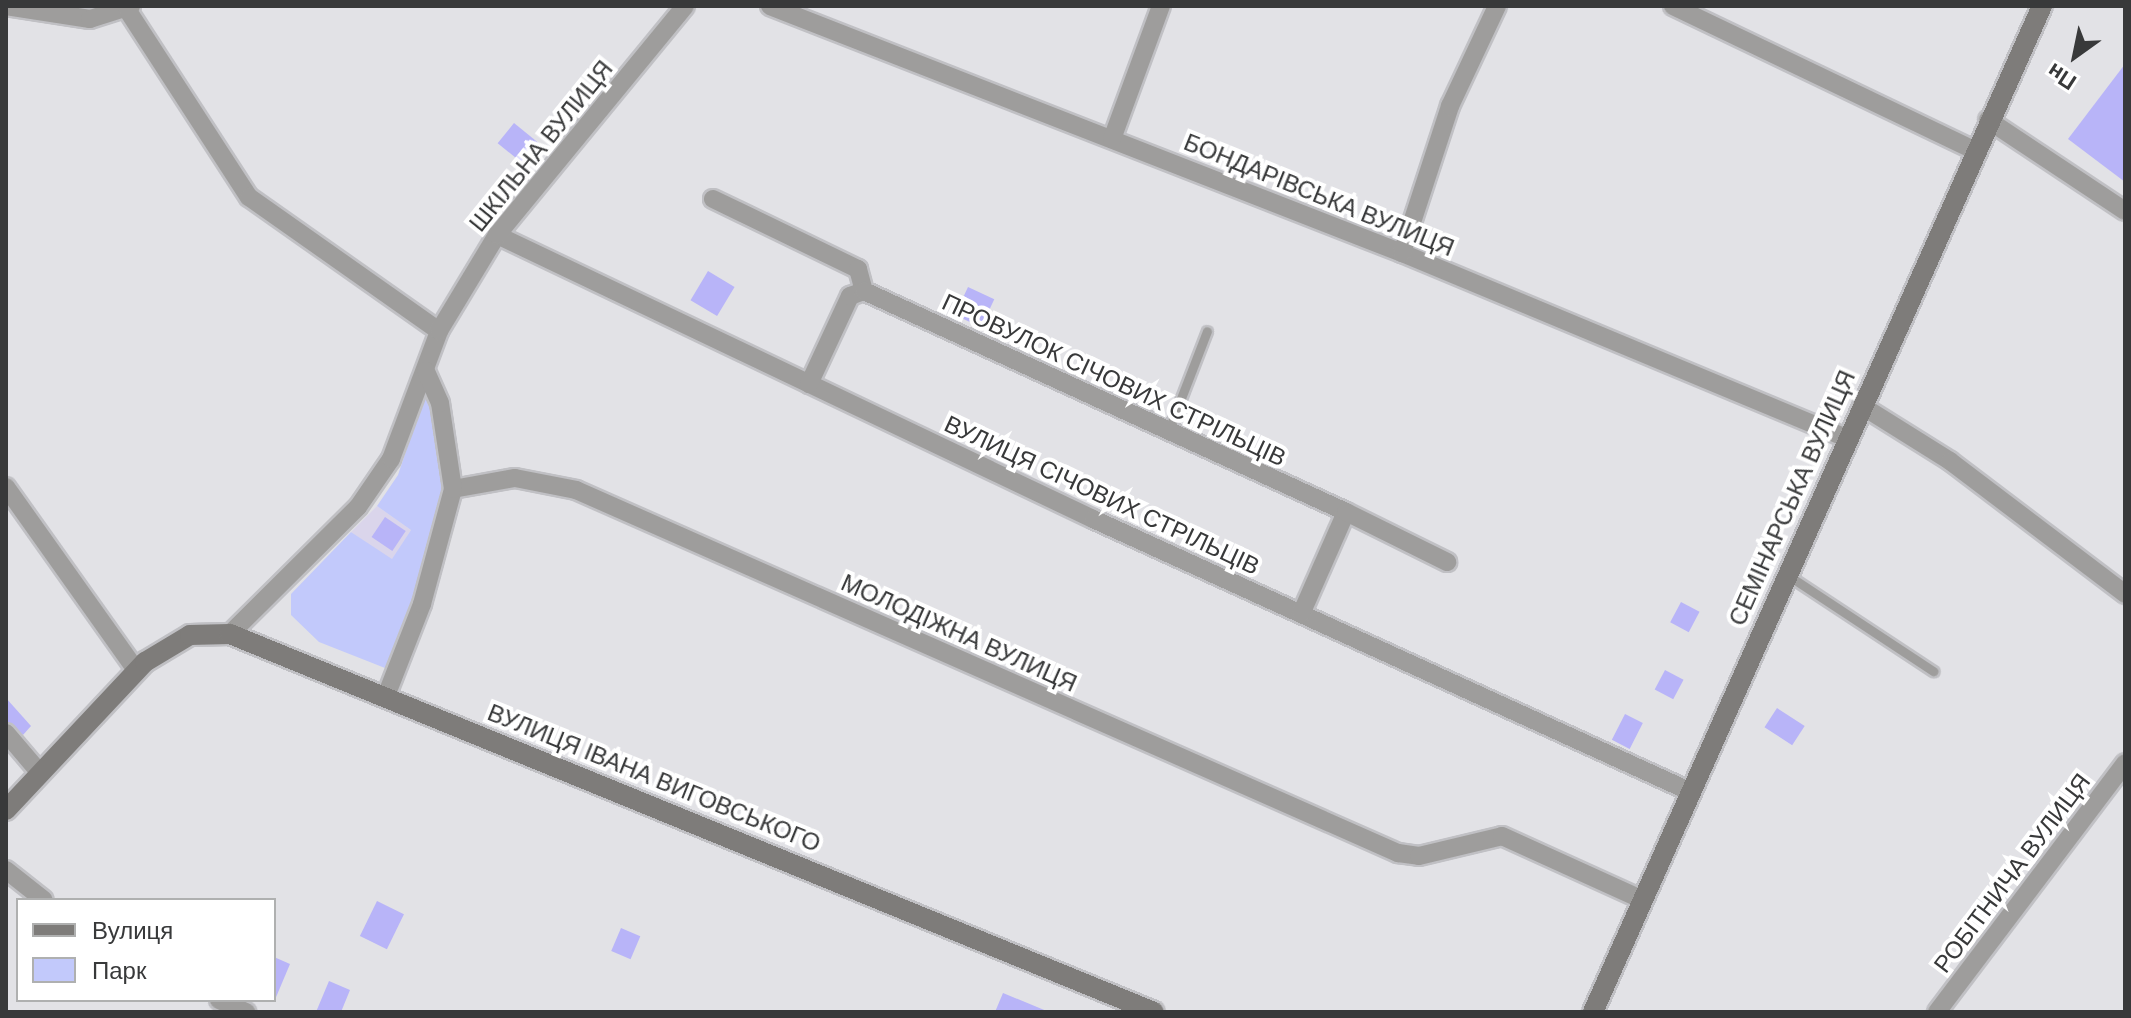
<!DOCTYPE html>
<meta charset="utf-8">
<style>
body{margin:0}
#map{position:relative;width:2131px;height:1018px;overflow:hidden;background:#e2e2e6;font-family:"DM Sans",sans-serif}
div>[style]{position:absolute}
.commercial>*{inset:0;background:#dad5eb}
.green>*{inset:0;background:#c2c9fb}
.building>*{inset:0;background:#b8b4f8;transform-origin:0 0}
.roads{filter:drop-shadow(2px 0 #c0c0c4) drop-shadow(-2px 0 #c0c0c4) drop-shadow(0 2px #c0c0c4) drop-shadow(0 -2px #c0c0c4)}
.lane>*{height:9px;margin:-4.5px;padding:0 4.5px;transform-origin:4.5px;border-radius:4.5px;background:#9e9d9c}
.street>*{height:18px;margin:-9px;padding:0 9px;transform-origin:9px;border-radius:9px;background:#9e9d9c}
.secondary>*{height:20px;margin:-10px;padding:0 10px;transform-origin:10px;border-radius:10px;background:#7e7c7a}
span{translate:-50% -50%;white-space:nowrap;text-align:center;line-height:1.15;-webkit-text-stroke:8px #fff;paint-order:stroke}
.street-label{font-size:24px;color:#38393a}
.frame{position:absolute;inset:0;border:8px solid #38393a;pointer-events:none}
.legend{position:absolute;left:16px;top:898px;width:260px;height:104px;box-sizing:border-box;background:#fff;border:2px solid #afb0b0;margin:0;padding:10px 14px;list-style:none;font-size:24px;color:#38393a}
.legend li{display:flex;align-items:center;gap:16px;height:40px}
.legend b{width:40px;border:2px solid #afb0b0}
.north{position:absolute;left:2035px;top:16px;width:80px;height:80px;-webkit-text-stroke:6px #fff;paint-order:stroke;rotate:213deg;font-size:22px;font-weight:700;line-height:32px;text-align:center;color:#38393a}
.north::after{content:'';display:block;margin:auto;width:28px;height:36px;background:#38393a;clip-path:polygon(50% 0,100% 100%,50% 72%,0 100%)}
</style>
<div id="map">
<div class="commercial">
<div style="clip-path:polygon(377px 506px,411px 530px,392px 560px,351px 532px)"></div>
</div>
<div class="green">
<div style="clip-path:polygon(433px 393px,445px 470px,440px 502px,407px 622px,385px 668px,319px 642px,291px 615px,291px 594px,351px 532px,392px 559px,411px 530px,377px 506px,398px 475px,425px 394px)"></div>
</div>
<div class="building">
<div style="clip-path:polygon(2125px 64px,2125px 182px,2068px 139px)"></div>
<div style="left:514px;top:123px;width:36px;height:26px;rotate:39deg"></div>
<div style="left:708px;top:271px;width:31px;height:34px;rotate:31deg"></div>
<div style="left:968px;top:287px;width:29px;height:31px;rotate:25deg"></div>
<div style="left:385px;top:517px;width:25px;height:24px;rotate:34deg"></div>
<div style="left:1681px;top:602px;width:21px;height:23px;rotate:28deg"></div>
<div style="left:1665px;top:670px;width:21px;height:22px;rotate:28deg"></div>
<div style="clip-path:polygon(6px 698px,31px 726px,23px 735px,6px 721px)"></div>
<div style="left:1777px;top:708px;width:33px;height:23px;rotate:33deg"></div>
<div style="left:1625px;top:714px;width:20px;height:29px;rotate:27deg"></div>
<div style="left:377px;top:901px;width:30px;height:39px;rotate:26deg"></div>
<div style="left:621px;top:928px;width:21px;height:25px;rotate:23deg"></div>
<div style="clip-path:polygon(274px 957px,290px 964px,274px 1002px)"></div>
<div style="clip-path:polygon(329px 981px,350px 990px,341px 1012px,316px 1012px)"></div>
<div style="clip-path:polygon(1003px 993px,1049px 1012px,995px 1012px)"></div>
</div>
<div class="roads">
<div class="lane">
<div style="left:1168px;top:432px;width:108px;rotate:-68.9deg"></div>
<div style="left:1789px;top:576px;width:173px;rotate:33.4deg"></div>
</div>
<div class="street">
<div style="left:6px;top:6px;width:85px;rotate:8.8deg"></div>
<div style="left:90px;top:19px;width:43px;rotate:-17.6deg"></div>
<div style="left:770px;top:6px;width:679px;rotate:21.35deg"></div>
<div style="left:1402px;top:253px;width:482px;rotate:22.6deg"></div>
<div style="left:1673px;top:6px;width:334px;rotate:25.6deg"></div>
<div style="left:128px;top:11px;width:222px;rotate:57deg"></div>
<div style="left:249px;top:197px;width:232px;rotate:35.2deg"></div>
<div style="left:1988px;top:120px;width:164px;rotate:33.6deg"></div>
<div style="left:1112px;top:139px;width:142px;rotate:-69.8deg"></div>
<div style="left:713px;top:199px;width:161px;rotate:25.8deg"></div>
<div style="left:858px;top:269px;width:23px;rotate:75deg"></div>
<div style="left:497px;top:235px;width:660px;rotate:25.48deg"></div>
<div style="left:1093px;top:519px;width:655px;rotate:24.53deg"></div>
<div style="left:1402px;top:253px;width:155px;rotate:-71.9deg"></div>
<div style="left:1450px;top:106px;width:110px;rotate:-64.8deg"></div>
<div style="left:809px;top:384px;width:97px;rotate:-65deg"></div>
<div style="left:850px;top:296px;width:15px;rotate:-20deg"></div>
<div style="left:864px;top:291px;width:530px;rotate:24.63deg"></div>
<div style="left:1346px;top:512px;width:111px;rotate:113.8deg"></div>
<div style="left:1862px;top:406px;width:104px;rotate:32deg"></div>
<div style="left:1950px;top:461px;width:220px;rotate:37.2deg"></div>
<div style="left:6px;top:487px;width:224px;rotate:54.6deg"></div>
<div style="left:453px;top:489px;width:63px;rotate:-10.1deg"></div>
<div style="left:515px;top:478px;width:62px;rotate:11.1deg"></div>
<div style="left:576px;top:490px;width:899px;rotate:23.83deg"></div>
<div style="left:1398px;top:853px;width:21px;rotate:8deg"></div>
<div style="left:1419px;top:856px;width:85px;rotate:-13.5deg"></div>
<div style="left:1502px;top:836px;width:153px;rotate:24.4deg"></div>
<div style="left:1346px;top:512px;width:113px;rotate:26.3deg"></div>
<div style="left:230px;top:634px;width:180px;rotate:-44.8deg"></div>
<div style="left:358px;top:507px;width:58px;rotate:-55.5deg"></div>
<div style="left:391px;top:459px;width:137px;rotate:-69.4deg"></div>
<div style="left:439px;top:331px;width:112px;rotate:-58.9deg"></div>
<div style="left:497px;top:235px;width:296px;rotate:-50.6deg"></div>
<div style="left:386px;top:696px;width:99px;rotate:-68.6deg"></div>
<div style="left:422px;top:604px;width:119px;rotate:-74.9deg"></div>
<div style="left:453px;top:489px;width:87px;rotate:-98.6deg"></div>
<div style="left:440px;top:403px;width:35px;rotate:-114deg"></div>
<div style="left:6px;top:733px;width:52px;rotate:49.6deg"></div>
<div style="left:6px;top:870px;width:48px;rotate:38.3deg"></div>
<div style="left:219px;top:1000px;width:30px;rotate:24deg"></div>
<div style="left:1937px;top:1012px;width:312px;rotate:-52.9deg"></div>
</div>
<div class="secondary">
<div style="left:6px;top:810px;width:203px;rotate:-46.8deg"></div>
<div style="left:145px;top:662px;width:52px;rotate:-31deg"></div>
<div style="left:190px;top:635px;width:40px;rotate:-1.4deg"></div>
<div style="left:230px;top:634px;width:998px;rotate:22.25deg"></div>
<div style="left:1593px;top:1012px;width:1102px;rotate:-65.95deg"></div>
</div>
</div>
<div class="street-label">
<span style="left:541px;top:146px;rotate:-51deg">ШКІЛЬНА ВУЛИЦЯ</span>
<span style="left:1319px;top:195px;rotate:22deg">БОНДАРІВСЬКА ВУЛИЦЯ</span>
<span style="left:1114px;top:380px;rotate:25deg">ПРОВУЛОК СІЧОВИХ СТРІЛЬЦІВ</span>
<span style="left:1102px;top:495px;rotate:25deg">ВУЛИЦЯ СІЧОВИХ СТРІЛЬЦІВ</span>
<span style="left:1792px;top:498px;rotate:-66deg">СЕМІНАРСЬКА ВУЛИЦЯ</span>
<span style="left:959px;top:633px;rotate:24deg">МОЛОДІЖНА ВУЛИЦЯ</span>
<span style="left:654px;top:778px;rotate:22deg">ВУЛИЦЯ ІВАНА ВИГОВСЬКОГО</span>
<span style="left:2012px;top:873px;rotate:-53deg">РОБІТНИЧА ВУЛИЦЯ</span>
</div>
<div class="frame"></div>
<ul class="legend">
<li><b style="height:10px;background:#7e7c7a"></b>Вулиця</li>
<li><b style="height:22px;background:#c2c9fb"></b>Парк</li>
</ul>
<div class="north">Пн</div>
</div>
